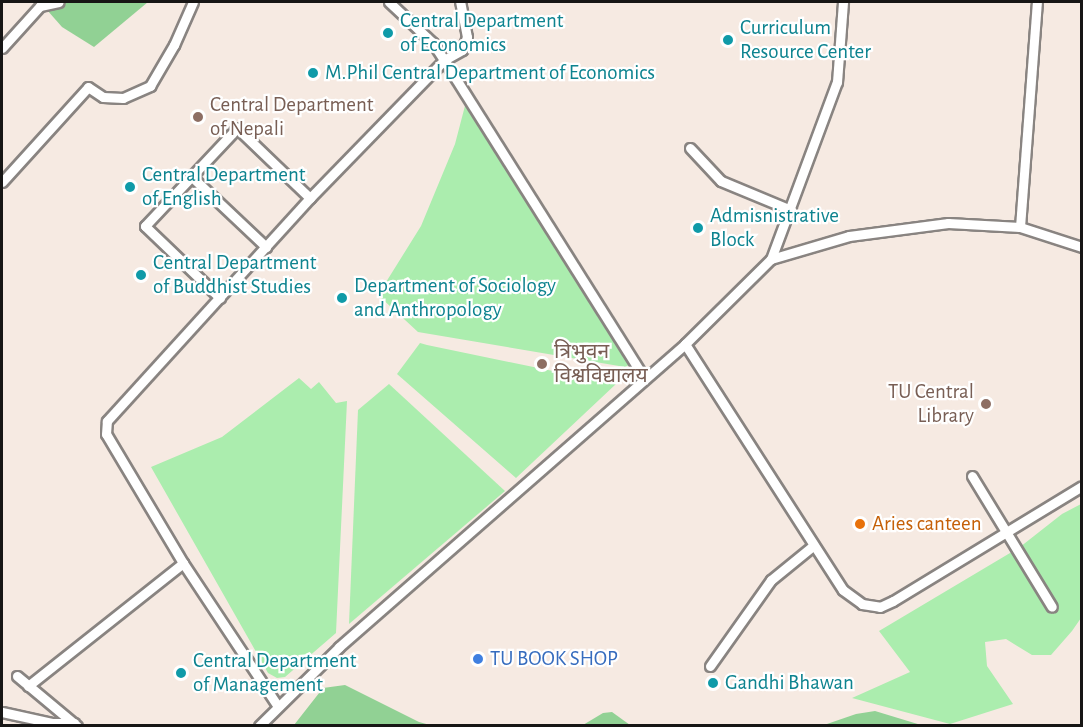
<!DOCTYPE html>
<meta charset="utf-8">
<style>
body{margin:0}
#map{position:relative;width:1083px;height:727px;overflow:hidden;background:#fdf8f4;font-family:"Alegreya Sans","Noto Sans Devanagari",sans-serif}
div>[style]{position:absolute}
.built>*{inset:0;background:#f6eae2;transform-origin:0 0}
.green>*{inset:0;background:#abedae}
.forest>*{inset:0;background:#91d194}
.roads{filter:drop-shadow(2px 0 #898481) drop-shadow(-2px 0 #898481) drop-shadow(0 2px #898481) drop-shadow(0 -2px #898481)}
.lane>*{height:9px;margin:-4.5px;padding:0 4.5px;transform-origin:4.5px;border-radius:4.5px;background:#fff}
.dots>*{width:16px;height:16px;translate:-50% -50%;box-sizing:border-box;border:3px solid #fff;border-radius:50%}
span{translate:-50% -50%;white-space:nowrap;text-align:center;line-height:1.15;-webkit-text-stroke:4.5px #fff;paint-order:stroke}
.culture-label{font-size:21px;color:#0d838f}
.left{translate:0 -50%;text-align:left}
.education-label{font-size:21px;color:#785e54}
.right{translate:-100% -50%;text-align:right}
.food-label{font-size:21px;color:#c56008}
.shop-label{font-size:21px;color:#366cbe}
.frame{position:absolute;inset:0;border:3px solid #171615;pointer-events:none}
</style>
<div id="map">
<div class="built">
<div style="left:2px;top:2px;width:1079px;height:723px"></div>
</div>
<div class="green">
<div style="clip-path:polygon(466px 102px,637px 361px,625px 367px,418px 332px,378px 295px,421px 226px,455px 144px)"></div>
<div style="clip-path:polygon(420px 343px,427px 345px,616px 384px,516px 478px,397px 374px)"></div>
<div style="clip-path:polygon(299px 378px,311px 389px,319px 382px,336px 403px,347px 401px,336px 633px,285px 677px,277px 678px,268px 673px,151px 467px,222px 437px)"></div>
<div style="clip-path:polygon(389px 384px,505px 491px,349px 624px,358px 410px)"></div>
<div style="clip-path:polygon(1081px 504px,1081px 618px,1072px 631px,1051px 655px,1032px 655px,1006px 639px,985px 642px,987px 666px,1013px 704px,950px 724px,852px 698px,910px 672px,879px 631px,1020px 547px,1062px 514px)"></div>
</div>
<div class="forest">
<div style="clip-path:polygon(40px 2px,148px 2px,94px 47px,62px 27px)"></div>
<div style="clip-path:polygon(345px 685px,419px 722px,430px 725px,294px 725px,323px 688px)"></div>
<div style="clip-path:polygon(875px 711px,921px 725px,824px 725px,856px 714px)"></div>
<div style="clip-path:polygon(612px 712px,630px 725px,583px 725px,603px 713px)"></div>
</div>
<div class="roads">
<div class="lane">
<div style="left:389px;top:2px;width:60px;rotate:43deg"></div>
<div style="left:433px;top:43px;width:20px;rotate:57deg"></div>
<div style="left:444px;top:60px;width:21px;rotate:-29deg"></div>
<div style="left:462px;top:50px;width:14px;rotate:-69deg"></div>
<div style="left:467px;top:37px;width:36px;rotate:-101deg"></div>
<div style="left:2px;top:48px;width:57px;rotate:-47.9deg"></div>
<div style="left:40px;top:6px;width:19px;rotate:-12deg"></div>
<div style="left:690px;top:148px;width:45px;rotate:46.8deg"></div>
<div style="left:721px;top:181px;width:76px;rotate:22.5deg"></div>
<div style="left:192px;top:177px;width:102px;rotate:43.4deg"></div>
<div style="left:2px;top:182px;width:128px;rotate:-47.8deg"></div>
<div style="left:88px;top:87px;width:18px;rotate:34deg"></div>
<div style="left:103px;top:97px;width:20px;rotate:3deg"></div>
<div style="left:123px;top:98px;width:30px;rotate:-24deg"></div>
<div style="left:150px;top:86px;width:48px;rotate:-59.7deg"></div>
<div style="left:174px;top:45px;width:47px;rotate:-66.2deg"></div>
<div style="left:1020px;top:227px;width:226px;rotate:-85.7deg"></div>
<div style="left:771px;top:259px;width:189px;rotate:-69.6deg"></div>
<div style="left:837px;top:82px;width:80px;rotate:-85.7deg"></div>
<div style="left:220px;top:298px;width:104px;rotate:-136.2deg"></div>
<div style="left:145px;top:226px;width:134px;rotate:-46.8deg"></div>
<div style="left:237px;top:128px;width:101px;rotate:43.8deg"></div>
<div style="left:685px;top:344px;width:292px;rotate:57.3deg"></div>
<div style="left:843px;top:590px;width:24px;rotate:36deg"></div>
<div style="left:862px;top:604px;width:18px;rotate:9deg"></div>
<div style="left:880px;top:607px;width:14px;rotate:-25deg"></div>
<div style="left:893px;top:601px;width:221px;rotate:-31.3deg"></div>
<div style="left:972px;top:476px;width:153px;rotate:58.6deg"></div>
<div style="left:710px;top:666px;width:105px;rotate:-54.7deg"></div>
<div style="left:771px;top:580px;width:55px;rotate:-39.1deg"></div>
<div style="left:17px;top:676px;width:78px;rotate:39.8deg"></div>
<div style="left:28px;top:686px;width:198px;rotate:-38.4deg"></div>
<div style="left:277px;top:705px;width:170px;rotate:-123.5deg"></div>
<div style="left:183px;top:563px;width:150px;rotate:-120.8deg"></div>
<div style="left:106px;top:434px;width:13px;rotate:-86deg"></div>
<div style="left:107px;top:421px;width:302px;rotate:-47.7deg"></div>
<div style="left:310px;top:198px;width:192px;rotate:-45.8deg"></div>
<div style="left:444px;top:60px;width:375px;rotate:57.8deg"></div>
<div style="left:2px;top:712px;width:51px;rotate:12.4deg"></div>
<div style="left:52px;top:723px;width:22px"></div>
<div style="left:259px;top:726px;width:112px;rotate:-44.6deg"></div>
<div style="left:339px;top:647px;width:460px;rotate:-41.2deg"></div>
<div style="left:685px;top:344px;width:121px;rotate:-44.7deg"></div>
<div style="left:771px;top:259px;width:81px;rotate:-16.4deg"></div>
<div style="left:849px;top:236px;width:100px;rotate:-7.5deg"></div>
<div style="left:948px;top:223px;width:72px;rotate:3.2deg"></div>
<div style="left:1020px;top:227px;width:65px;rotate:17.9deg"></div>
</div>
</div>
<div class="dots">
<div style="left:388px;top:33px;background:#0f9aa8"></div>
<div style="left:728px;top:40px;background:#0f9aa8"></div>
<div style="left:313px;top:73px;background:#0f9aa8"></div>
<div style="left:198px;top:117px;background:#8d6e63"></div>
<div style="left:130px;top:187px;background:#0f9aa8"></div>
<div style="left:698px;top:228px;background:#0f9aa8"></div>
<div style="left:141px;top:275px;background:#0f9aa8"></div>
<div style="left:342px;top:298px;background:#0f9aa8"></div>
<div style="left:542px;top:364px;background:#8d6e63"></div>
<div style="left:986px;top:404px;background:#8d6e63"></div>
<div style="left:860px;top:524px;background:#e8710a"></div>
<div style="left:478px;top:659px;background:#3f7fe0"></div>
<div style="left:181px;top:673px;background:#0f9aa8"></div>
<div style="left:713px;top:683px;background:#0f9aa8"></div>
</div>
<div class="culture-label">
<span class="left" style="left:400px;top:33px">Central Department<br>of Economics</span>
<span class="left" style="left:740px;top:40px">Curriculum<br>Resource Center</span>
<span class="left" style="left:325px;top:73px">M.Phil Central Department of Economics</span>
<span class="left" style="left:142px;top:187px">Central Department<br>of English</span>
<span class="left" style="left:710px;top:228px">Admisnistrative<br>Block</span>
<span class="left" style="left:153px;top:275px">Central Department<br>of Buddhist Studies</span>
<span class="left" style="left:354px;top:298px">Department of Sociology<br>and Anthropology</span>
<span class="left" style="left:193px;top:673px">Central Department<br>of Management</span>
<span class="left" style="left:725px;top:683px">Gandhi Bhawan</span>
</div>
<div class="education-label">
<span class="left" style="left:210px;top:117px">Central Department<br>of Nepali</span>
<span class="left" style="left:554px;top:364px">त्रिभुवन<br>विश्वविद्यालय</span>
<span class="right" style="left:974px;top:404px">TU Central<br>Library</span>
</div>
<div class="food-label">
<span class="left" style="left:872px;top:524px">Aries canteen</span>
</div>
<div class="shop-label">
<span class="left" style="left:490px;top:659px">TU BOOK SHOP</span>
</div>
<div class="frame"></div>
</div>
